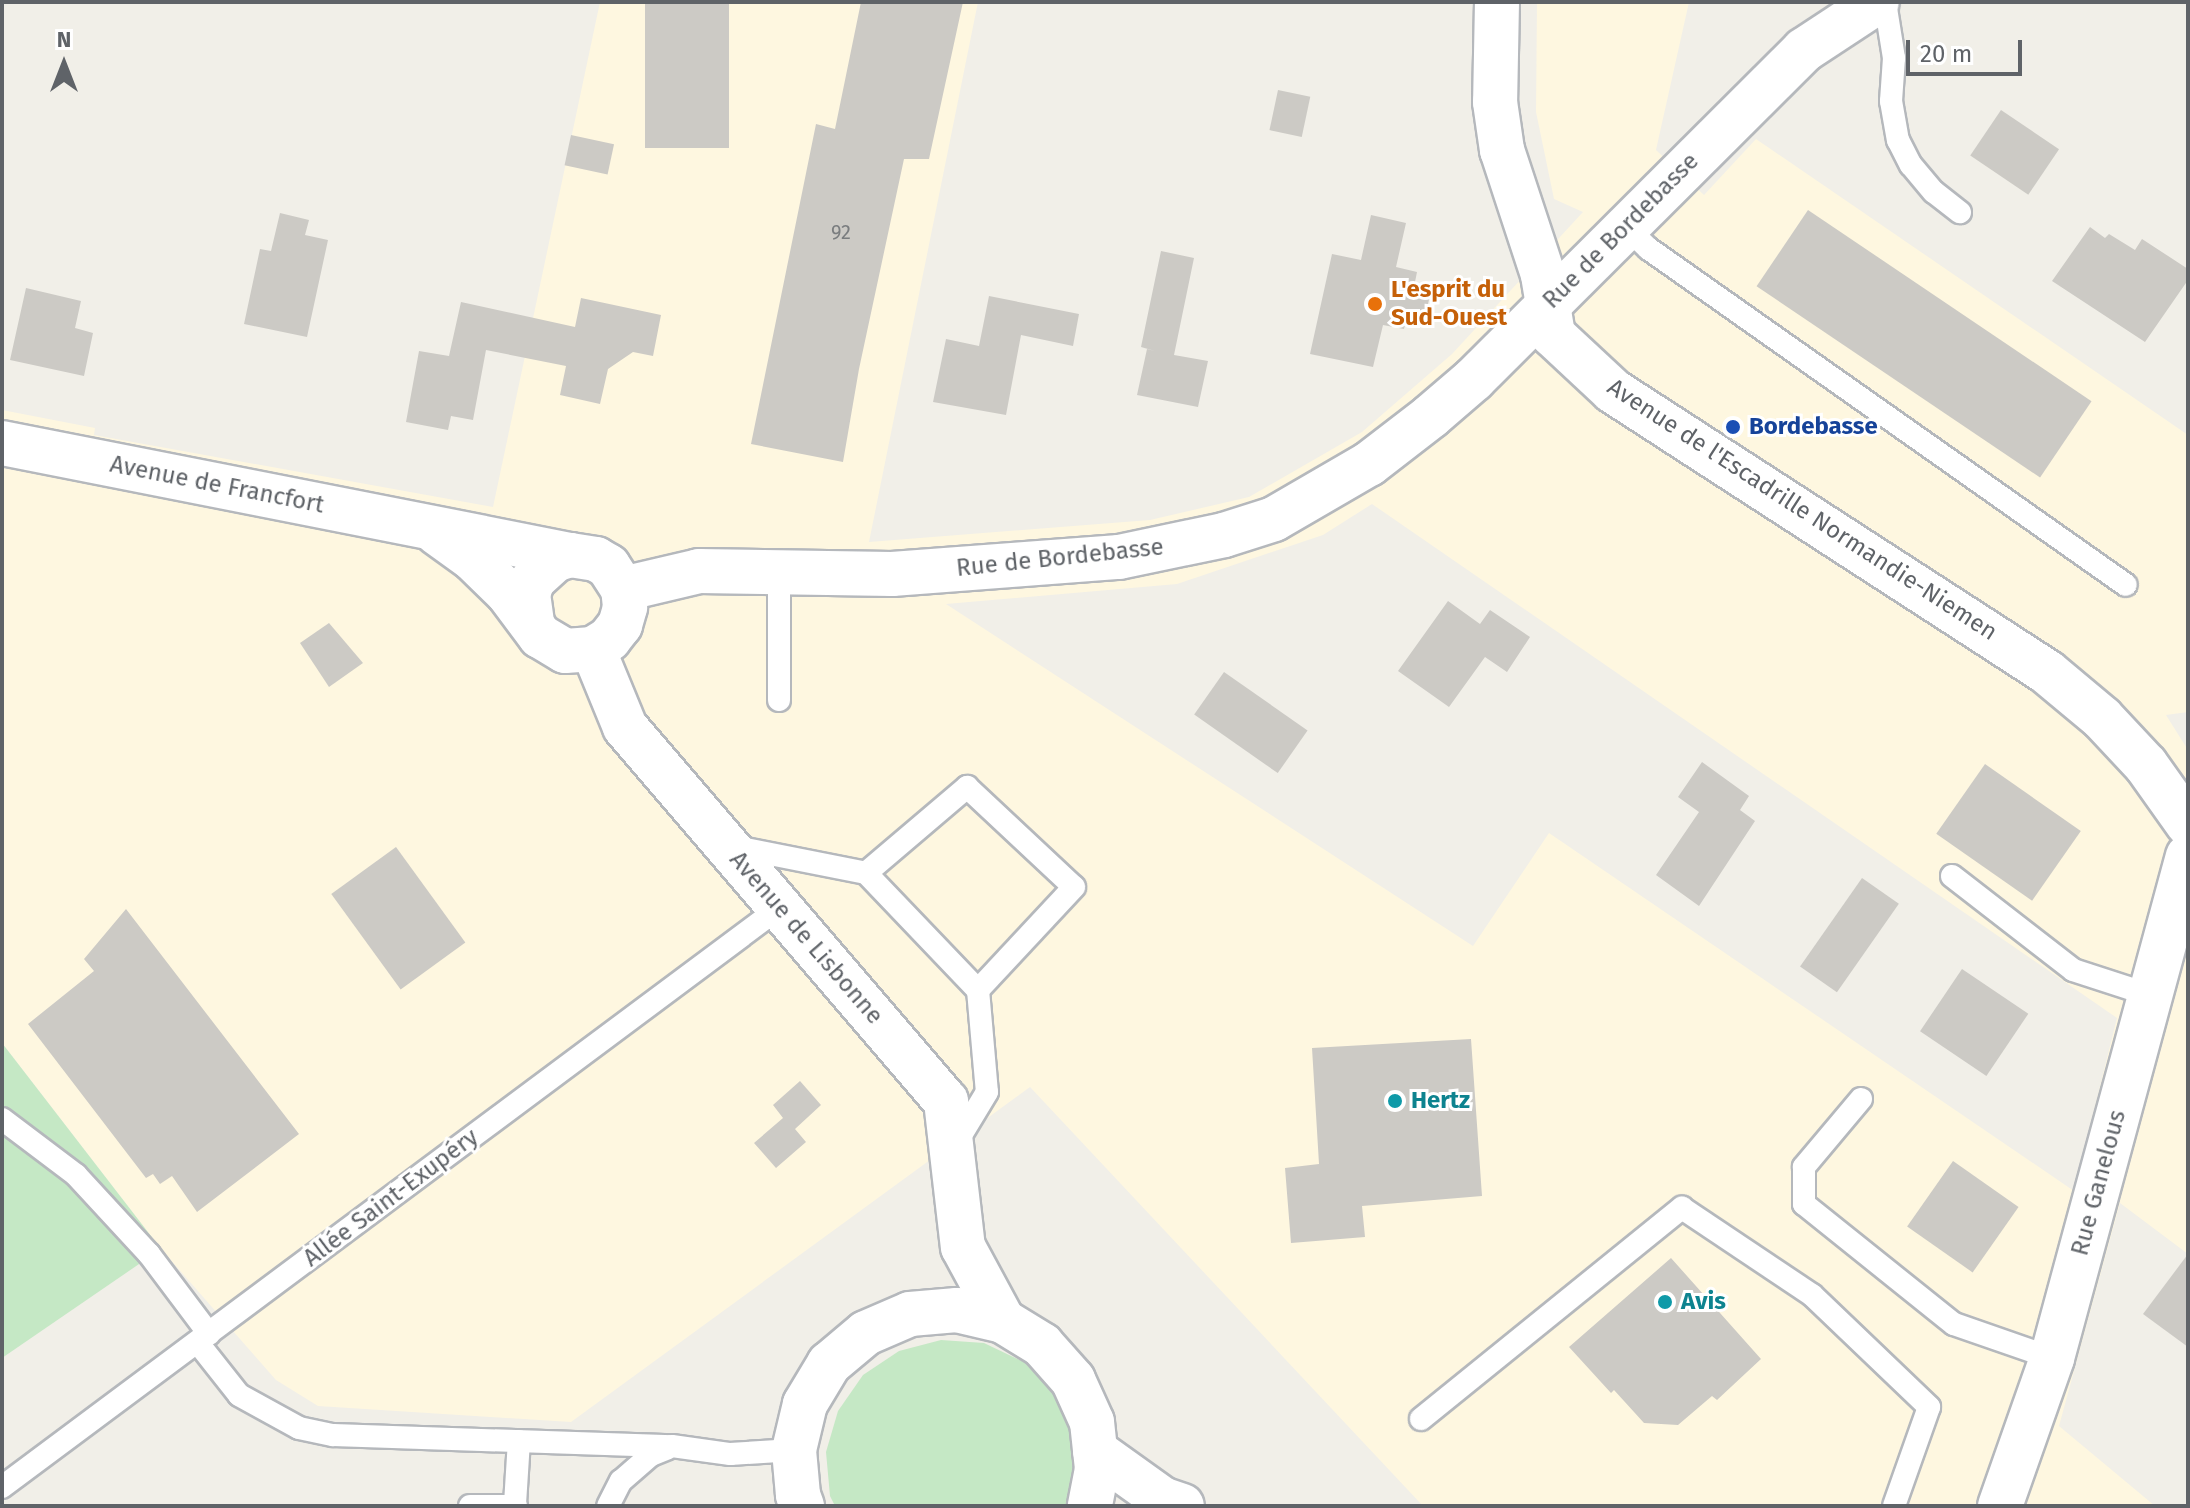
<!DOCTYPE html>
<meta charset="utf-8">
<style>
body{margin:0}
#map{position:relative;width:2190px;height:1508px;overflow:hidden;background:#f1efe8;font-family:"Fira Sans",sans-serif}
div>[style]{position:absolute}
.commercial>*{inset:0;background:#fef7e0}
.green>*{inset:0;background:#c5e8c5}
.building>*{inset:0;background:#cccac5;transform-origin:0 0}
.roads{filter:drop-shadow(2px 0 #b5b8bc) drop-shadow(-2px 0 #b5b8bc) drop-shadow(0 2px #b5b8bc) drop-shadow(0 -2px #b5b8bc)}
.lane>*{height:22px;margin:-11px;padding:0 11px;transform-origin:11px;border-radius:11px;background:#fff}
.street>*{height:44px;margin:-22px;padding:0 22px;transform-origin:22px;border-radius:22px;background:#fff}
.dots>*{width:22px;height:22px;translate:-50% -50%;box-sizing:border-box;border:4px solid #fff;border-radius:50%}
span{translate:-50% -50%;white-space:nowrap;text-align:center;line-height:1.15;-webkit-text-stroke:6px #fff;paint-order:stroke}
.number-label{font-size:20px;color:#7a7d7f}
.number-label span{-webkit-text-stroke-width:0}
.street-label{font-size:24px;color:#5f6368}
.food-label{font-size:24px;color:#c56008;font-weight:700}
.left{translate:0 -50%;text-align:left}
.transit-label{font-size:24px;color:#164399;font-weight:700}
.culture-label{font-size:24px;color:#0d838f;font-weight:700}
.frame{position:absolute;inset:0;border:4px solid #5f6368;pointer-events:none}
.north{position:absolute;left:24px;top:24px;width:80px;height:80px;-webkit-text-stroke:6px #fff;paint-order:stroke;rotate:0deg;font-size:22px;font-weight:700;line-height:32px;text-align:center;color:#5f6368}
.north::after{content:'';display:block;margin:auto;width:28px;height:36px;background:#5f6368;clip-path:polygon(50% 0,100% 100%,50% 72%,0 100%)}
.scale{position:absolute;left:1906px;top:40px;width:116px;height:36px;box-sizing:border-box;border:4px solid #5f6368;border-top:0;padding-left:10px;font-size:24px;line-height:28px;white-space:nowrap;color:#5f6368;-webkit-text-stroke:6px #fff;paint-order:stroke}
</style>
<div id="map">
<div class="commercial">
<div style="clip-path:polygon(evenodd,600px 2px,978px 2px,869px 542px,1150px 520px,1249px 497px,1362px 432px,1452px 354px,1583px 212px,1554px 199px,1536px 112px,1537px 2px,1689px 2px,1656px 150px,1704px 195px,1756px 139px,2188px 435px,2188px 712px,2166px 715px,2188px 750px,2188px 1254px,2120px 1203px,2059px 1426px,2155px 1506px,1423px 1506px,1030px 1087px,571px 1422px,318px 1406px,276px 1380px,161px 1249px,2px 1043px,2px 410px,95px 428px,94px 435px,493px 507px,600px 2px,1372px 504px,2117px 1018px,2074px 1191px,1549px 833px,1473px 946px,946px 604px,1177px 584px,1323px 535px,1372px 504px)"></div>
</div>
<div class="green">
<div style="clip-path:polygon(2px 1043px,161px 1249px,2px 1358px)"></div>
<div style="clip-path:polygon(941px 1340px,984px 1343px,1024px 1362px,1054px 1393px,1072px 1432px,1076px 1475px,1068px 1506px,835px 1506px,830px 1496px,826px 1452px,838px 1411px,863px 1375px,899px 1351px)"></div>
</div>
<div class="building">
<div style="left:645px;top:2px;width:84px;height:146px"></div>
<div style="clip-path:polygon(861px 2px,963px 2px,929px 159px,904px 159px,859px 369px,843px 462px,751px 444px,816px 124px,835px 129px)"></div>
<div style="left:1278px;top:90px;width:33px;height:41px;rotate:12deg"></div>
<div style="left:2001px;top:110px;width:70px;height:55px;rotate:34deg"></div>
<div style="left:571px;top:135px;width:44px;height:31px;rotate:12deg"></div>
<div style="left:1808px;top:210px;width:342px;height:92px;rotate:34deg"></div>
<div style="clip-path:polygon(280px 213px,309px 220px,305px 235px,328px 240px,307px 337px,244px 324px,260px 249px,271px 251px)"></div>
<div style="clip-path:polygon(1371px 215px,1406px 223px,1396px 267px,1417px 272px,1414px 287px,1431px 291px,1424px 321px,1407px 317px,1404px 329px,1383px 325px,1373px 367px,1310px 354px,1332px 254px,1361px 260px)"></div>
<div style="clip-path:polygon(2090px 227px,2105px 238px,2109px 234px,2135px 250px,2142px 239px,2188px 269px,2188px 280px,2145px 342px,2052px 281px)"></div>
<div style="clip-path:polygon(1161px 251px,1194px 258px,1174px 355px,1208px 361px,1198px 407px,1137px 395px,1147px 349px,1155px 351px,1141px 347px)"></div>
<div style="clip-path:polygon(26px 288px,81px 301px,75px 328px,93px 333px,84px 376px,10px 360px)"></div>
<div style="clip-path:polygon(989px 296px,1079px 314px,1073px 346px,1021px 335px,1006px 415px,933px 402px,946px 339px,979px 346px)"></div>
<div style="clip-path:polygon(581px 298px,661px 315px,653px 356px,633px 352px,608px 369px,600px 404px,560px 395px,566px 366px,486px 350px,473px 420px,451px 416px,448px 430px,406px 422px,419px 351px,449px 356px,461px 302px,575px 327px)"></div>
<div style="clip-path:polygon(1448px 601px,1480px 624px,1490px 610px,1530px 637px,1507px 672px,1485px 657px,1449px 707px,1398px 671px)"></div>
<div style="clip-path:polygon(329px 623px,363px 663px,329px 687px,300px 643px)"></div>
<div style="left:1224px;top:672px;width:102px;height:52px;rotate:35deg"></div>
<div style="clip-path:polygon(1702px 762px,1749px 796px,1740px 810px,1755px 821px,1699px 906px,1656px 875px,1699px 812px,1678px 797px)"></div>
<div style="left:1985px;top:764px;width:117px;height:85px;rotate:35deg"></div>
<div style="left:396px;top:847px;width:118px;height:80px;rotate:54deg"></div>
<div style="left:1862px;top:878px;width:45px;height:108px;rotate:35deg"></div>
<div style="clip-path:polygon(126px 909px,299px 1134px,197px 1212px,172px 1176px,160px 1184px,153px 1174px,146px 1178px,28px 1024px,94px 971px,84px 959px)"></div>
<div style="left:1962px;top:969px;width:80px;height:75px;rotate:34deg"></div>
<div style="clip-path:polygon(1471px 1039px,1482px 1196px,1362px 1206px,1365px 1237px,1291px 1243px,1285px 1168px,1319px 1164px,1312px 1048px)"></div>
<div style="clip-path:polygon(800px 1081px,821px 1105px,795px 1129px,806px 1142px,776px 1168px,754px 1143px,783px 1118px,773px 1105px)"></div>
<div style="left:1953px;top:1161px;width:80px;height:80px;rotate:35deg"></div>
<div style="clip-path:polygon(2188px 1254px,2188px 1347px,2143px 1314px)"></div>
<div style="clip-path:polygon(1671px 1258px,1761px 1359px,1717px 1400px,1712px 1396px,1678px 1425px,1644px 1423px,1614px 1390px,1611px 1393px,1569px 1347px)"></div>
</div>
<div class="roads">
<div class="lane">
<div style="left:1885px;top:2px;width:57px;rotate:80.9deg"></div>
<div style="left:1894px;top:58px;width:43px;rotate:94deg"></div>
<div style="left:1891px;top:101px;width:40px;rotate:80deg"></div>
<div style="left:1898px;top:140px;width:28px;rotate:63deg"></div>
<div style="left:1911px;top:165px;width:35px;rotate:50deg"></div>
<div style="left:1934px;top:192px;width:33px;rotate:38deg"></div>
<div style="left:1625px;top:226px;width:33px;rotate:44deg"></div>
<div style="left:1649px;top:249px;width:583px;rotate:35.16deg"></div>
<div style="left:779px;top:573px;width:127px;rotate:90deg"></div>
<div style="left:735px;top:847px;width:134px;rotate:11.2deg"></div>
<div style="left:866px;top:873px;width:162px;rotate:46.3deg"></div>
<div style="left:978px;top:990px;width:102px;rotate:85deg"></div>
<div style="left:987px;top:1092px;width:62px;rotate:121.1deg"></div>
<div style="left:866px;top:873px;width:133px;rotate:-40.4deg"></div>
<div style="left:967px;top:787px;width:146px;rotate:43.1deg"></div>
<div style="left:1074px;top:887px;width:141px;rotate:133deg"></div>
<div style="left:1952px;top:876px;width:153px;rotate:37.8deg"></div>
<div style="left:2073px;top:970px;width:81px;rotate:18deg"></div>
<div style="left:1861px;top:1099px;width:89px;rotate:130deg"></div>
<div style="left:1804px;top:1167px;width:37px;rotate:90deg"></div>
<div style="left:1804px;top:1204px;width:192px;rotate:38.7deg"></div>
<div style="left:1954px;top:1324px;width:104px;rotate:19.1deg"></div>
<div style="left:2px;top:1119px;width:93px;rotate:37.1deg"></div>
<div style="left:76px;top:1175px;width:108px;rotate:47.3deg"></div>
<div style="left:149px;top:1254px;width:100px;rotate:53.1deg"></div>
<div style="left:198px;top:1343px;width:66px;rotate:51.7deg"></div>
<div style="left:239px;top:1395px;width:68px;rotate:28.8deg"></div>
<div style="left:299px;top:1428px;width:35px;rotate:12deg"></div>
<div style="left:333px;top:1435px;width:339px;rotate:1.9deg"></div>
<div style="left:672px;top:1446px;width:59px;rotate:7.9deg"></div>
<div style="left:730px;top:1454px;width:64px;rotate:-3.6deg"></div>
<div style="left:1421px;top:1419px;width:336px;rotate:-39deg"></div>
<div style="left:1682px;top:1208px;width:156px;rotate:33.8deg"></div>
<div style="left:1812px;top:1295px;width:162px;rotate:43.7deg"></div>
<div style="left:1929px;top:1407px;width:105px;rotate:109.5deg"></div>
<div style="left:2px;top:1487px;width:969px;rotate:-36.69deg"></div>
<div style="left:515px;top:1504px;width:63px;rotate:-86.4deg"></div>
<div style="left:470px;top:1506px;width:46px"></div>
<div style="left:608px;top:1506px;width:28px;rotate:-63deg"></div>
<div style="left:621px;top:1481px;width:40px;rotate:-41deg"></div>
<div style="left:651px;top:1455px;width:18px;rotate:-22deg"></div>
</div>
<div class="street">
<div style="left:1497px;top:2px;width:100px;rotate:91.1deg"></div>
<div style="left:1495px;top:102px;width:49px;rotate:81.7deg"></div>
<div style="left:1502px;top:150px;width:132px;rotate:71.8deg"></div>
<div style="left:1543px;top:275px;width:61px;rotate:80.5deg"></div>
<div style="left:1553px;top:335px;width:82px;rotate:43deg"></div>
<div style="left:1613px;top:391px;width:517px;rotate:32.92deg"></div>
<div style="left:2047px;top:672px;width:72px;rotate:39.9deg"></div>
<div style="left:2102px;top:718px;width:64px;rotate:46.9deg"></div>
<div style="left:2146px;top:765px;width:72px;rotate:54.6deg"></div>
<div style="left:2px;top:443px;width:579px;rotate:11.15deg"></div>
<div style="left:437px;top:533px;width:44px;rotate:35.8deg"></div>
<div style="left:473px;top:559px;width:49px;rotate:44.2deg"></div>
<div style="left:508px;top:593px;width:54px;rotate:53.3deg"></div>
<div style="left:540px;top:636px;width:29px;rotate:31deg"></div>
<div style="left:565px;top:651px;width:28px;rotate:-4deg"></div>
<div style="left:593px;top:649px;width:19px;rotate:-32deg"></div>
<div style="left:609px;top:639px;width:18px;rotate:-52deg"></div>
<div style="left:620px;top:625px;width:19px;rotate:-74deg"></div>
<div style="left:625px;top:607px;width:18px;rotate:-96deg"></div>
<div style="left:623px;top:589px;width:27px;rotate:-123deg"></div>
<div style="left:608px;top:566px;width:14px;rotate:-150deg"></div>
<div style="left:596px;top:559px;width:26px;rotate:-171deg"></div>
<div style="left:570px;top:555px;width:16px;rotate:162deg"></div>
<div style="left:555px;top:560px;width:30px;rotate:138deg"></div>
<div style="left:533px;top:580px;width:15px;rotate:110deg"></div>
<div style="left:528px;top:594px;width:30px;rotate:82deg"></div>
<div style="left:623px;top:589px;width:78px;rotate:-13.3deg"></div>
<div style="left:699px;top:571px;width:193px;rotate:0.9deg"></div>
<div style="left:892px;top:574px;width:228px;rotate:-4.3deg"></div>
<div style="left:1119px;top:557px;width:107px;rotate:-11.8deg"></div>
<div style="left:1224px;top:535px;width:52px;rotate:-17.7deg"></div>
<div style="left:1274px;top:519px;width:110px;rotate:-30.1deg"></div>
<div style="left:1369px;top:464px;width:78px;rotate:-37.7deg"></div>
<div style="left:1431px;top:416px;width:57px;rotate:-40.7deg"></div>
<div style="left:1474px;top:379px;width:466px;rotate:-44.9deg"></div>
<div style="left:1804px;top:50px;width:87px;rotate:-33.3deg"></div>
<div style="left:593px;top:649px;width:84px;rotate:67.7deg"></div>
<div style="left:625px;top:727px;width:493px;rotate:49.4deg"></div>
<div style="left:946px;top:1101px;width:147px;rotate:83.4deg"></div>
<div style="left:963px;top:1247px;width:84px;rotate:61.6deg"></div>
<div style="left:1095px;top:1451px;width:82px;rotate:35.6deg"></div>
<div style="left:1162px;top:1499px;width:21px;rotate:19deg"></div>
<div style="left:802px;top:1506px;width:12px;rotate:-110deg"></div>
<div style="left:798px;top:1495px;width:45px;rotate:-95.1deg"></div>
<div style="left:794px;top:1450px;width:47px;rotate:-76.6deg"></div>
<div style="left:805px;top:1404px;width:47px;rotate:-59deg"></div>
<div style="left:829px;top:1364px;width:48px;rotate:-40deg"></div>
<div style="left:866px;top:1333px;width:48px;rotate:-23.4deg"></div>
<div style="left:910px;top:1314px;width:47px;rotate:-4.9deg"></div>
<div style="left:957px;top:1310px;width:47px;rotate:13.4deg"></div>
<div style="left:1003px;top:1321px;width:46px;rotate:31.6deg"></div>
<div style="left:1042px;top:1345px;width:47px;rotate:48.5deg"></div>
<div style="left:1073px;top:1380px;width:46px;rotate:65.7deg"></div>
<div style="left:1092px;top:1422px;width:47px;rotate:83.9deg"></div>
<div style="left:1097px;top:1469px;width:38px;rotate:101deg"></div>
<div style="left:2000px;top:1506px;width:157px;rotate:-70.6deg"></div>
<div style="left:2052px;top:1358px;width:520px;rotate:-74.84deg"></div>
</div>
</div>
<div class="dots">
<div style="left:1375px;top:304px;background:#e8710a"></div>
<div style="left:1733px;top:427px;background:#1a4fb4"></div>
<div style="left:1395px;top:1101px;background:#0f9aa8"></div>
<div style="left:1665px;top:1302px;background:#0f9aa8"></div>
</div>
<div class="number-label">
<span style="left:841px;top:232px">92</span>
</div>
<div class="street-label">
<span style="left:1621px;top:231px;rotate:-45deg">Rue de Bordebasse</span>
<span style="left:217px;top:485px;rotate:11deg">Avenue de Francfort</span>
<span style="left:1802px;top:510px;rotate:33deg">Avenue de l'Escadrille Normandie-Niemen</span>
<span style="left:1060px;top:558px;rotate:-6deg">Rue de Bordebasse</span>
<span style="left:806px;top:938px;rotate:49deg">Avenue de Lisbonne</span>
<span style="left:2099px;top:1183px;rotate:-75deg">Rue Ganelous</span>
<span style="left:391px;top:1198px;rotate:-37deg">Allée Saint-Exupéry</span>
</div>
<div class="food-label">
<span class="left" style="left:1391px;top:304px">L'esprit du<br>Sud-Ouest</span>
</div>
<div class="transit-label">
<span class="left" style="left:1749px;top:427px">Bordebasse</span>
</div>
<div class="culture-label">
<span class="left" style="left:1411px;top:1101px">Hertz</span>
<span class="left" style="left:1681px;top:1302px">Avis</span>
</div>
<div class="frame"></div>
<div class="north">N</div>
<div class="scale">20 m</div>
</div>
